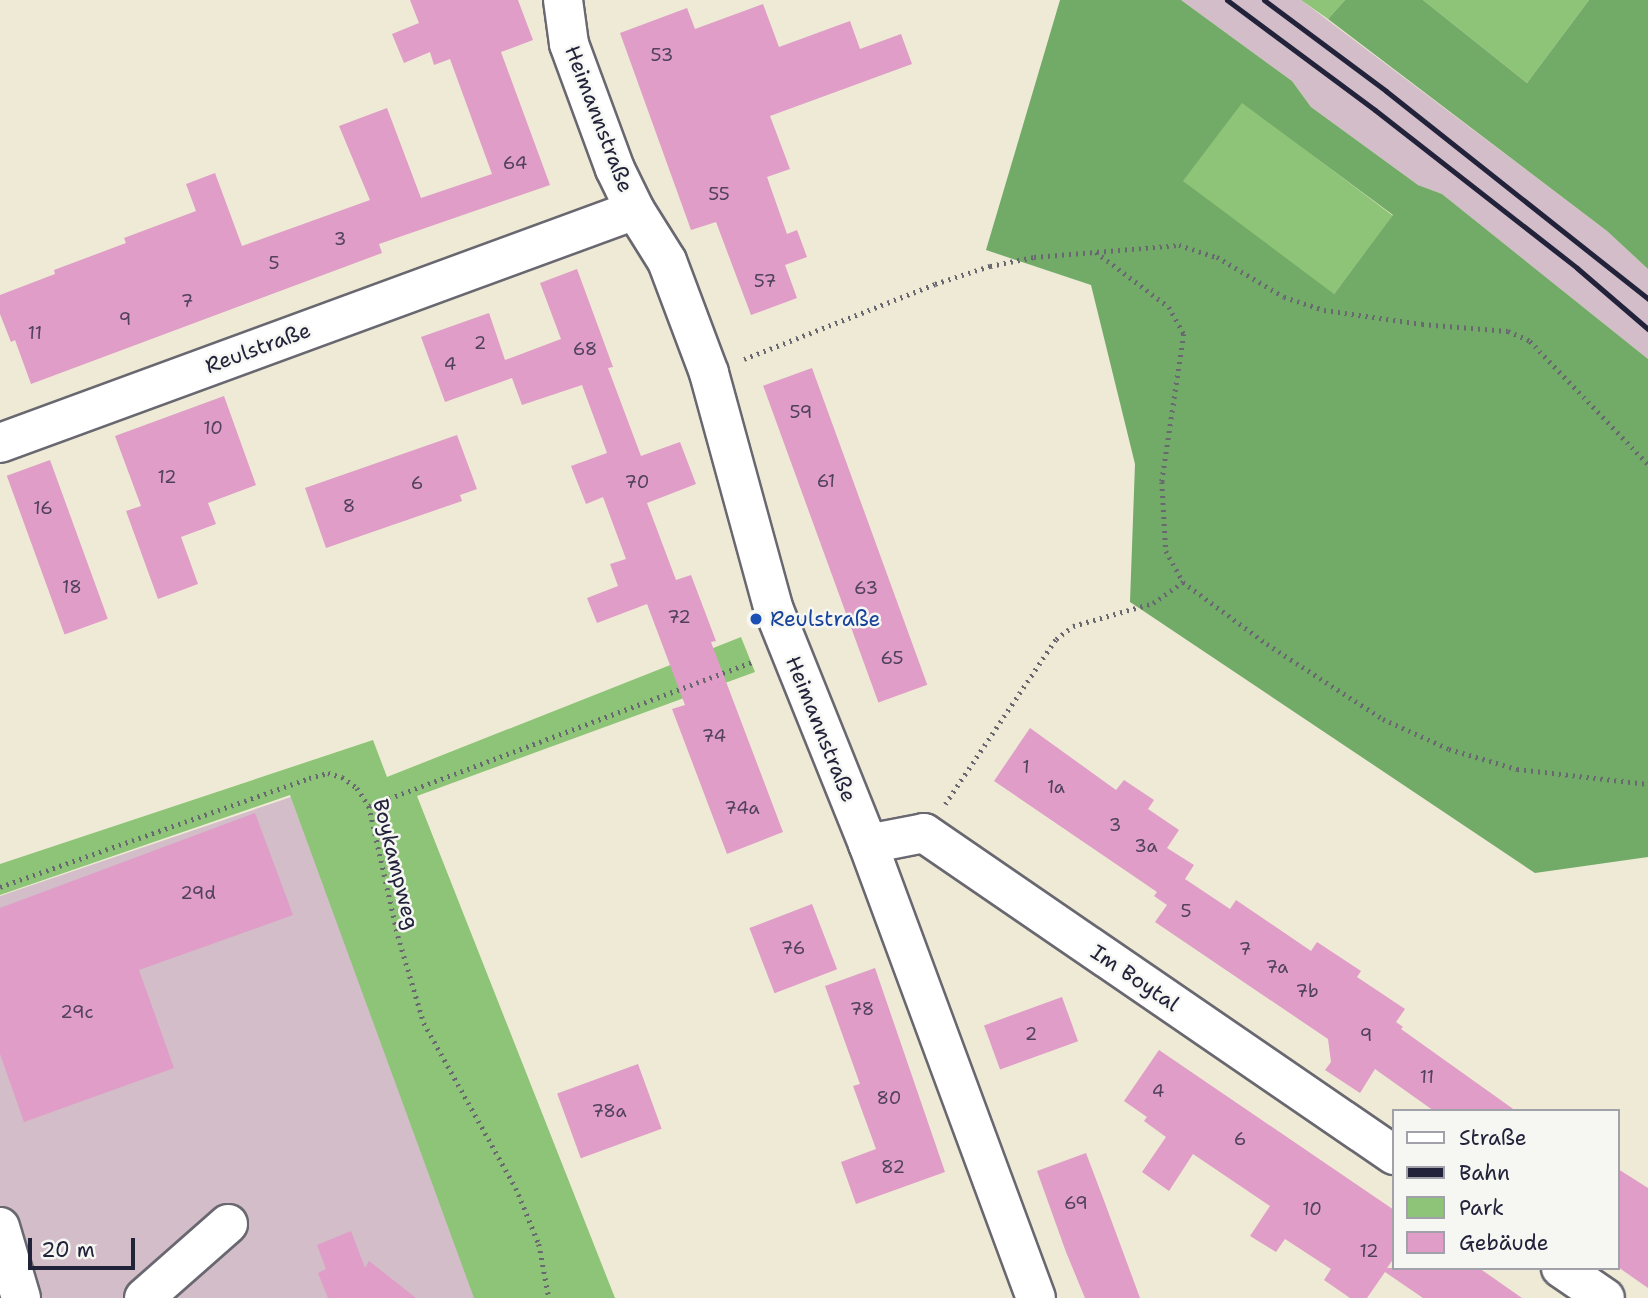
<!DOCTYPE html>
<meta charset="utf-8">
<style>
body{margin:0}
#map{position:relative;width:1648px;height:1298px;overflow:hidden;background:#eeead5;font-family:"Shantell Sans",sans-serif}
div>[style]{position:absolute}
.industrial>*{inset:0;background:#d2bdc8}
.green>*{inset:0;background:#8dc477;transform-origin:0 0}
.forest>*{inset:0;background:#72aa68}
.building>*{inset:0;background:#df9dc7;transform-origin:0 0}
.path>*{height:4.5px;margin-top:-2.25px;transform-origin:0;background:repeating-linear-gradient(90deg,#696871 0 2px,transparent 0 7px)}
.roads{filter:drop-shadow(2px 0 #696871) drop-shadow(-2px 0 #696871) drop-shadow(0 2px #696871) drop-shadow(0 -2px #696871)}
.minor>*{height:38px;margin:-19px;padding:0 19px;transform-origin:19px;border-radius:19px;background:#fff}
.rail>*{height:5px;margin:-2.5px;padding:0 2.5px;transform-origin:2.5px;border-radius:2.5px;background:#22223b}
.dots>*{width:19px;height:19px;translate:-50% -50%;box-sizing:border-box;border:4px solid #f6f6f2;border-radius:50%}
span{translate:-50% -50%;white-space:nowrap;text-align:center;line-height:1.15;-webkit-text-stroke:5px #f6f6f2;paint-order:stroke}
.number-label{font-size:18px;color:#51415e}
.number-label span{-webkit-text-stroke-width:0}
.street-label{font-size:21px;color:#22223b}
.transit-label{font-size:21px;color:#164399}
.left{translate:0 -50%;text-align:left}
.legend{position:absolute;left:1392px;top:1109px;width:228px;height:161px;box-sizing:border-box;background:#f6f6f2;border:2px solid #a1a1a9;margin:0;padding:9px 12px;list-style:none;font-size:21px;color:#22223b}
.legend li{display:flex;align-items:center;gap:14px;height:35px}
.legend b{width:35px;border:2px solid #a1a1a9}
.scale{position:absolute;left:28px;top:1238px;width:107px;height:32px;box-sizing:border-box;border:4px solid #22223b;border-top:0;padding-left:9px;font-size:21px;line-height:24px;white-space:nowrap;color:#22223b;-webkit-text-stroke:5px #f6f6f2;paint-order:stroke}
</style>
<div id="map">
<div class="industrial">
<div style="clip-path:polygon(1181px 0,1301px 0,1607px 231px,1648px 269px,1648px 359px,1442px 194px,1418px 185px,1311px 107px,1292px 81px)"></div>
<div style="clip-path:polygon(291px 797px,477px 1298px,0 1298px,0 896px)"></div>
</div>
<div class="green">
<div style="clip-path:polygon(1301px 0,1345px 0,1328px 19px)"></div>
<div style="clip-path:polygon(1423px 0,1589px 0,1527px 83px)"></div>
<div style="left:1242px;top:102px;width:189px;height:99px;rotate:37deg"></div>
<div style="clip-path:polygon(741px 637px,755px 672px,417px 796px,615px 1298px,474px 1298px,290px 795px,0 895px,0 864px,373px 740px,387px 777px)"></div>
</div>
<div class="forest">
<div style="clip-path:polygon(evenodd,1060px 0,1181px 0,1292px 81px,1311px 107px,1418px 185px,1442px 194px,1648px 359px,1648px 857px,1535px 873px,1130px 602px,1135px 464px,1091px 285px,986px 250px,1060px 0,1242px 103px,1393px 215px,1334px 294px,1183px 181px,1242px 103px)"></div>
<div style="clip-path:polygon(1345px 0,1423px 0,1527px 83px,1589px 0,1648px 0,1648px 269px,1607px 231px,1328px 19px)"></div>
</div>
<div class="building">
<div style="clip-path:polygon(410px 0,518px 0,533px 40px,501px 52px,550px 185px,379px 244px,382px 253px,31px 384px,15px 340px,11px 342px,0 314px,0 295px,55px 274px,54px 270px,126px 243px,124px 238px,196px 211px,186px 184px,215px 173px,242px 246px,370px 200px,339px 126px,387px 108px,421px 198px,492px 174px,450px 59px,434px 65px,430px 52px,404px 63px,392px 34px,419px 23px)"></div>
<div style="clip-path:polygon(763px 4px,779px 47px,850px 21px,860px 49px,901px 34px,912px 64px,770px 116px,790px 169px,767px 177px,787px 234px,797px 230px,807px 257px,785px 265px,797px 298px,751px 315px,716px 222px,691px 230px,620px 33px,687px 8px,695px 29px)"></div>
<div style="clip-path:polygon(577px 269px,613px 367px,608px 368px,641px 456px,680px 442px,696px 484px,647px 503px,676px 580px,691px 575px,716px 641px,711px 642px,783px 832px,727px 854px,672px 709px,685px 705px,647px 604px,597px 623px,587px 598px,618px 586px,610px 564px,626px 559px,603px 497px,586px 504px,571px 466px,607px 453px,582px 385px,522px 405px,512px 378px,445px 402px,421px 337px,489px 313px,505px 360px,561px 339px,540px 283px)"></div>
<div style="left:812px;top:368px;width:337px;height:52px;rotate:70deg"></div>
<div style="clip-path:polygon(224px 396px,256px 485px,208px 503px,216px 524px,181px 537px,198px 584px,158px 599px,126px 511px,141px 506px,115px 436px)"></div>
<div style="clip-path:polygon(457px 435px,477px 489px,460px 495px,462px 501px,326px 548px,305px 488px)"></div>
<div style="left:50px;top:460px;width:169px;height:46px;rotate:70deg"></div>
<div style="clip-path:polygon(1030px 728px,1116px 790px,1124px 780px,1154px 800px,1148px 809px,1179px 830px,1167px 848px,1194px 865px,1185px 879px,1230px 909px,1236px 900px,1311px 951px,1317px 942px,1361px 971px,1357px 977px,1405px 1009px,1396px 1022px,1403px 1027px,1401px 1029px,1516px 1111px,1434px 1111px,1375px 1069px,1360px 1093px,1325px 1070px,1331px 1062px,1328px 1039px,1155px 922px,1167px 905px,1154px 896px,1157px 892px,994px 781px)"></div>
<div style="clip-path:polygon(255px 813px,293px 915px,139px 970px,174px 1068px,24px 1122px,0 1054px,0 908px)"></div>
<div style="left:812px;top:904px;width:70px;height:67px;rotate:69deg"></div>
<div style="clip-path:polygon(875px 968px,945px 1172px,856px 1204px,841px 1162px,876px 1149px,853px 1086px,860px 1084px,825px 986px)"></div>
<div style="left:1062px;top:997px;width:47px;height:83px;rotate:70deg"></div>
<div style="clip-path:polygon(1159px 1050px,1394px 1210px,1394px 1258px,1387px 1268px,1479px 1268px,1522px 1298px,1423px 1298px,1385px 1272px,1367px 1298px,1350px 1298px,1324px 1280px,1331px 1269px,1285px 1239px,1276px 1252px,1250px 1236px,1270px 1206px,1193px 1154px,1169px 1191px,1142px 1172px,1166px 1137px,1144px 1121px,1147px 1117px,1124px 1101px)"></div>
<div style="left:638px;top:1064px;width:69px;height:86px;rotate:70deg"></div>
<div style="clip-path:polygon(1086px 1153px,1106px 1206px,1140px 1298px,1085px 1298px,1066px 1252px,1037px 1171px)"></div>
<div style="clip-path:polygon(1618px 1169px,1648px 1188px,1648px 1288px,1618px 1267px)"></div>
<div style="clip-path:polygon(351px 1231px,365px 1268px,369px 1261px,416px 1298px,328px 1298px,318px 1273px,326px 1269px,317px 1245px)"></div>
</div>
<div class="path">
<div style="left:1096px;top:252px;width:91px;rotate:37deg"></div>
<div style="left:1169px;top:307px;width:31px;rotate:61deg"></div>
<div style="left:1184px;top:334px;width:150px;rotate:98.5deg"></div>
<div style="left:1162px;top:482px;width:69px;rotate:86.7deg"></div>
<div style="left:1166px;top:551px;width:35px;rotate:61deg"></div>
<div style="left:744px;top:359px;width:205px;rotate:-21.4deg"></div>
<div style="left:935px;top:284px;width:58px;rotate:-18.1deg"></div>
<div style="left:990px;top:266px;width:45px;rotate:-11.6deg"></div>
<div style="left:1034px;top:257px;width:145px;rotate:-4.7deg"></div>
<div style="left:1179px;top:245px;width:40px;rotate:18deg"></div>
<div style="left:1217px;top:257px;width:78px;rotate:30.8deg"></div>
<div style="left:1284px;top:297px;width:42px;rotate:18deg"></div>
<div style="left:1324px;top:310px;width:99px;rotate:8.1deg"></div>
<div style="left:1422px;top:324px;width:86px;rotate:4.7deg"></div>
<div style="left:1508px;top:331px;width:24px;rotate:24deg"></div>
<div style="left:1530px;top:341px;width:170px;rotate:46.2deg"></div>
<div style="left:945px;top:804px;width:199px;rotate:-56.1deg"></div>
<div style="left:1056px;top:639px;width:21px;rotate:-37deg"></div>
<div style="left:1073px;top:626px;width:83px;rotate:-16deg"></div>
<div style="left:1153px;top:603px;width:37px;rotate:-35deg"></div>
<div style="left:1183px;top:582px;width:104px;rotate:36.4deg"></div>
<div style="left:1267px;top:644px;width:138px;rotate:32.9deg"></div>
<div style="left:1383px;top:719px;width:72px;rotate:24.4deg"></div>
<div style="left:1449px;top:749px;width:71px;rotate:16.4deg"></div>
<div style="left:1517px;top:769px;width:132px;rotate:6.5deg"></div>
<div style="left:369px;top:806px;width:411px;rotate:-20.6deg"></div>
<div style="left:0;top:887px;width:328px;rotate:-19.4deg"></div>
<div style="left:309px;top:778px;width:20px;rotate:-15deg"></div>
<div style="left:328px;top:773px;width:15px;rotate:16deg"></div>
<div style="left:342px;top:777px;width:19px;rotate:36deg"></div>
<div style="left:357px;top:788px;width:22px;rotate:56deg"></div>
<div style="left:369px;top:806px;width:133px;rotate:77.4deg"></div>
<div style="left:398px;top:936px;width:91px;rotate:73.4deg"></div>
<div style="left:424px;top:1023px;width:189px;rotate:60.9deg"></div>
<div style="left:516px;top:1188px;width:61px;rotate:67.7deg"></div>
<div style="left:539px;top:1244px;width:55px;rotate:79.5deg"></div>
</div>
<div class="roads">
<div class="minor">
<div style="left:563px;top:0;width:44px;rotate:82.2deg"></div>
<div style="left:569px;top:44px;width:133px;rotate:69.8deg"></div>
<div style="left:615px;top:169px;width:46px;rotate:64deg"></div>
<div style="left:635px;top:210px;width:60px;rotate:57.9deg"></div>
<div style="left:667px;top:261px;width:120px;rotate:69.4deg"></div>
<div style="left:709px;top:373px;width:246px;rotate:74.7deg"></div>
<div style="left:774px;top:610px;width:252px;rotate:68.1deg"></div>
<div style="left:868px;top:844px;width:484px;rotate:69.7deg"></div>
<div style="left:0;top:443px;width:676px;rotate:-20.15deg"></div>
<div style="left:868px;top:844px;width:57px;rotate:-11.1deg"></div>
<div style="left:924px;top:833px;width:570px;rotate:34.42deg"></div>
<div style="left:0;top:1227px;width:74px;rotate:73.5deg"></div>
<div style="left:1561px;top:1268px;width:53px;rotate:34.3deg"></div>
<div style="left:144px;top:1298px;width:112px;rotate:-41.4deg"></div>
</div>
</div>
<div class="rail">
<div style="left:1227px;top:0;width:184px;rotate:36.6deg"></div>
<div style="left:1375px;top:110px;width:256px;rotate:38deg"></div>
<div style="left:1577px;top:268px;width:94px;rotate:40.7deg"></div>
<div style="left:1264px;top:0;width:152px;rotate:36.7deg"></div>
<div style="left:1386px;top:91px;width:335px;rotate:38.4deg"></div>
</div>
<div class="dots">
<div style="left:756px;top:619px;background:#1a4fb4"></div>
</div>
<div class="number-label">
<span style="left:662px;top:55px">53</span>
<span style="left:515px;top:163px">64</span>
<span style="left:719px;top:194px">55</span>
<span style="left:340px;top:239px">3</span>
<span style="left:274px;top:263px">5</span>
<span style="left:765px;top:281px">57</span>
<span style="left:187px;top:301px">7</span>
<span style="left:125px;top:319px">9</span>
<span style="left:35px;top:333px">11</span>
<span style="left:480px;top:343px">2</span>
<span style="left:585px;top:349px">68</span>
<span style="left:450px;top:364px">4</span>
<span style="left:801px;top:412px">59</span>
<span style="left:213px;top:428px">10</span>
<span style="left:167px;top:477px">12</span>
<span style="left:826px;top:481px">61</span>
<span style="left:637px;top:482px">70</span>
<span style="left:417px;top:483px">6</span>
<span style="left:349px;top:506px">8</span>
<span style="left:43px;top:508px">16</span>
<span style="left:72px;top:587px">18</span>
<span style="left:866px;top:588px">63</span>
<span style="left:679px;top:617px">72</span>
<span style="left:892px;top:658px">65</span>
<span style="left:714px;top:736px">74</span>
<span style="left:1026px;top:767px">1</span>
<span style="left:1056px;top:787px">1a</span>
<span style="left:742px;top:808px">74a</span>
<span style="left:1115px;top:825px">3</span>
<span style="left:1146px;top:846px">3a</span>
<span style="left:198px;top:893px">29d</span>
<span style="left:1186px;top:911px">5</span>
<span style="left:793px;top:948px">76</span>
<span style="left:1245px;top:949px">7</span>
<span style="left:1277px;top:967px">7a</span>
<span style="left:1307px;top:991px">7b</span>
<span style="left:862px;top:1009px">78</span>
<span style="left:77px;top:1012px">29c</span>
<span style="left:1031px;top:1034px">2</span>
<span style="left:1366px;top:1035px">9</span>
<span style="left:1427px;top:1077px">11</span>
<span style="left:1158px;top:1091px">4</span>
<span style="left:889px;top:1098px">80</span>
<span style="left:609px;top:1111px">78a</span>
<span style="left:1240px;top:1139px">6</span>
<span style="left:893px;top:1167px">82</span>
<span style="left:1076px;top:1203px">69</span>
<span style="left:1312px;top:1209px">10</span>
<span style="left:1369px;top:1251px">12</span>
</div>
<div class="street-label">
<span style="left:599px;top:119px;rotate:69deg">Heimannstraße</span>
<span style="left:258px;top:348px;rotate:-20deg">Reulstraße</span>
<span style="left:821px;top:729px;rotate:68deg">Heimannstraße</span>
<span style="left:396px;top:864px;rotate:76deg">Boykampweg</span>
<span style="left:1135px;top:978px;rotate:34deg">Im Boytal</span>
</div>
<div class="transit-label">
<span class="left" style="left:770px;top:619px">Reulstraße</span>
</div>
<ul class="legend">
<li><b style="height:9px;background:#fff"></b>Straße</li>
<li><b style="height:9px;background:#22223b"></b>Bahn</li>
<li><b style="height:19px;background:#8dc477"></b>Park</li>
<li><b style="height:19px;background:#df9dc7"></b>Gebäude</li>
</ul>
<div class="scale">20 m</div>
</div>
